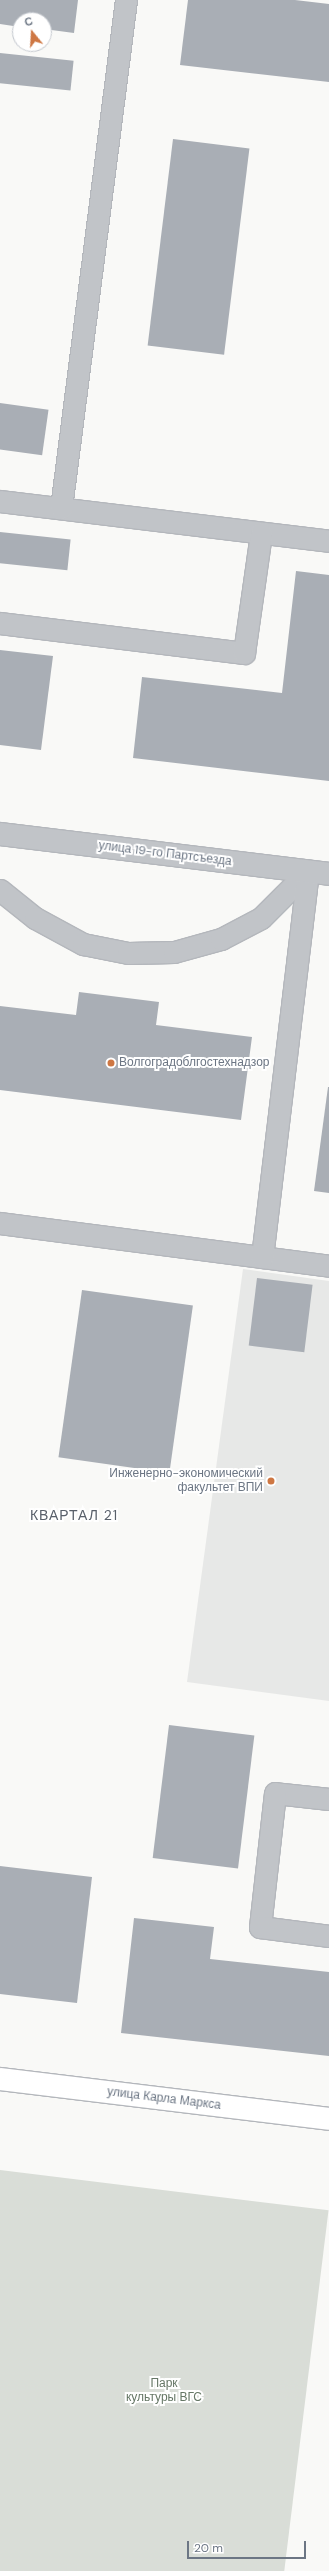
<!DOCTYPE html>
<meta charset="utf-8">
<style>
body{margin:0}
#map{position:relative;width:329px;height:2571px;overflow:hidden;background:#f9f9f7;font-family:"DM Sans",sans-serif}
div>[style]{position:absolute}
.built>*{inset:0;background:#e7e8e7}
.green>*{inset:0;background:#d9ddd7;transform-origin:0 0}
.building>*{inset:0;background:#a9aeb5;transform-origin:0 0}
.roads{filter:drop-shadow(1px 0 #b4b7bc) drop-shadow(-1px 0 #b4b7bc) drop-shadow(0 1px #b4b7bc) drop-shadow(0 -1px #b4b7bc)}
.lane>*{height:21px;margin:-10.5px;padding:0 10.5px;transform-origin:10.5px;border-radius:10.5px;background:#c1c4c8}
.street>*{height:22px;margin:-11px;padding:0 11px;transform-origin:11px;border-radius:11px;background:#c1c4c8}
.secondary>*{height:22px;margin:-11px;padding:0 11px;transform-origin:11px;border-radius:11px;background:#fff}
.dots>*{width:11px;height:11px;translate:-50% -50%;box-sizing:border-box;border:2px solid #fff;border-radius:50%}
span{translate:-50% -50%;white-space:nowrap;text-align:center;line-height:1.15;-webkit-text-stroke:4px #fff;paint-order:stroke}
.street-label{font-size:12px;color:#6c7684}
.poi-label{font-size:12px;color:#6c7684}
.left{translate:0 -50%;text-align:left}
.right{translate:-100% -50%;text-align:right}
.park-label{font-size:12px;color:#676}
.quarter-label{font-size:14px;color:#59606a;letter-spacing:1px}
.north{position:absolute;left:12px;top:12px;width:40px;height:40px;box-sizing:border-box;background:#fff;border:1px solid #c4c8ce;border-radius:50%;rotate:342deg;font-size:11px;font-weight:700;line-height:16px;text-align:center;color:#6c7684}
.north::after{content:'';display:block;margin:auto;width:14px;height:18px;background:#ce7743;clip-path:polygon(50% 0,100% 100%,50% 72%,0 100%)}
.scale{position:absolute;left:187px;top:2541px;width:119px;height:18px;box-sizing:border-box;border:2px solid #6c7684;border-top:0;padding-left:5px;font-size:12px;line-height:14px;white-space:nowrap;color:#6c7684;-webkit-text-stroke:3px #fff;paint-order:stroke}
</style>
<div id="map">
<div class="built">
<div style="clip-path:polygon(243px 1269px,329px 1281px,329px 1701px,187px 1682px)"></div>
</div>
<div class="green">
<div style="left:0;top:2170px;width:331px;height:401px;rotate:7deg"></div>
</div>
<div class="building">
<div style="clip-path:polygon(0 0,78px 0,74px 33px,44px 29px,44px 20px,20px 20px,20px 27px,0 24px)"></div>
<div style="clip-path:polygon(188px 0,295px 0,329px 4px,329px 82px,180px 65px)"></div>
<div style="left:0;top:53px;width:74px;height:30px;rotate:6deg"></div>
<div style="left:173px;top:139px;width:77px;height:208px;rotate:7deg"></div>
<div style="left:0;top:403px;width:49px;height:46px;rotate:8deg"></div>
<div style="left:0;top:532px;width:71px;height:31px;rotate:6deg"></div>
<div style="clip-path:polygon(296px 571px,329px 575px,329px 781px,133px 758px,142px 677px,282px 693px)"></div>
<div style="clip-path:polygon(0 650px,53px 656px,41px 750px,0 745px)"></div>
<div style="clip-path:polygon(79px 992px,159px 1002px,156px 1025px,252px 1037px,241px 1120px,0 1090px,0 1006px,76px 1015px)"></div>
<div style="clip-path:polygon(328px 1087px,329px 1087px,329px 1193px,314px 1191px)"></div>
<div style="left:257px;top:1278px;width:56px;height:68px;rotate:7deg"></div>
<div style="left:82px;top:1290px;width:112px;height:169px;rotate:8deg"></div>
<div style="left:169px;top:1725px;width:86px;height:134px;rotate:7deg"></div>
<div style="clip-path:polygon(0 1866px,92px 1877px,77px 2003px,0 1994px)"></div>
<div style="clip-path:polygon(134px 1918px,214px 1927px,210px 1959px,329px 1972px,329px 2056px,121px 2033px)"></div>
</div>
<div class="roads">
<div class="lane">
<div style="left:0;top:501px;width:331px;rotate:6.9deg"></div>
<div style="left:61px;top:508px;width:512px;rotate:-82.71deg"></div>
<div style="left:0;top:623px;width:246px;rotate:7deg"></div>
<div style="left:244px;top:653px;width:121px;rotate:-81.9deg"></div>
<div style="left:0;top:890px;width:45px;rotate:38.7deg"></div>
<div style="left:35px;top:918px;width:55px;rotate:28.4deg"></div>
<div style="left:83px;top:944px;width:46px;rotate:11.3deg"></div>
<div style="left:128px;top:953px;width:46px;rotate:-1.2deg"></div>
<div style="left:174px;top:952px;width:49px;rotate:-15.5deg"></div>
<div style="left:221px;top:939px;width:45px;rotate:-27.7deg"></div>
<div style="left:261px;top:918px;width:66px;rotate:-45deg"></div>
<div style="left:0;top:1223px;width:332px;rotate:7.4deg"></div>
<div style="left:262px;top:1257px;width:389px;rotate:-83.2deg"></div>
<div style="left:329px;top:1799px;width:54px;rotate:-173.7deg"></div>
<div style="left:275px;top:1793px;width:135px;rotate:96.4deg"></div>
<div style="left:260px;top:1927px;width:70px;rotate:7.4deg"></div>
</div>
<div class="street">
<div style="left:0;top:834px;width:331px;rotate:6.9deg"></div>
</div>
<div class="secondary">
<div style="left:0;top:2079px;width:331px;rotate:6.9deg"></div>
</div>
</div>
<div class="dots">
<div style="left:111px;top:1063px;background:#ce7743"></div>
<div style="left:271px;top:1481px;background:#ce7743"></div>
</div>
<div class="street-label">
<span style="left:165px;top:854px;rotate:7deg">улица 19-го Партсъезда</span>
<span style="left:164px;top:2099px;rotate:7deg">улица Карла Маркса</span>
</div>
<div class="poi-label">
<span class="left" style="left:119px;top:1063px">Волгоградоблгостехнадзор</span>
<span class="right" style="left:263px;top:1481px">Инженерно-экономический<br>факультет ВПИ</span>
</div>
<div class="park-label">
<span style="left:164px;top:2391px">Парк<br>культуры ВГС</span>
</div>
<div class="quarter-label">
<span style="left:74px;top:1515px">КВАРТАЛ 21</span>
</div>
<div class="north">С</div>
<div class="scale">20 m</div>
</div>
